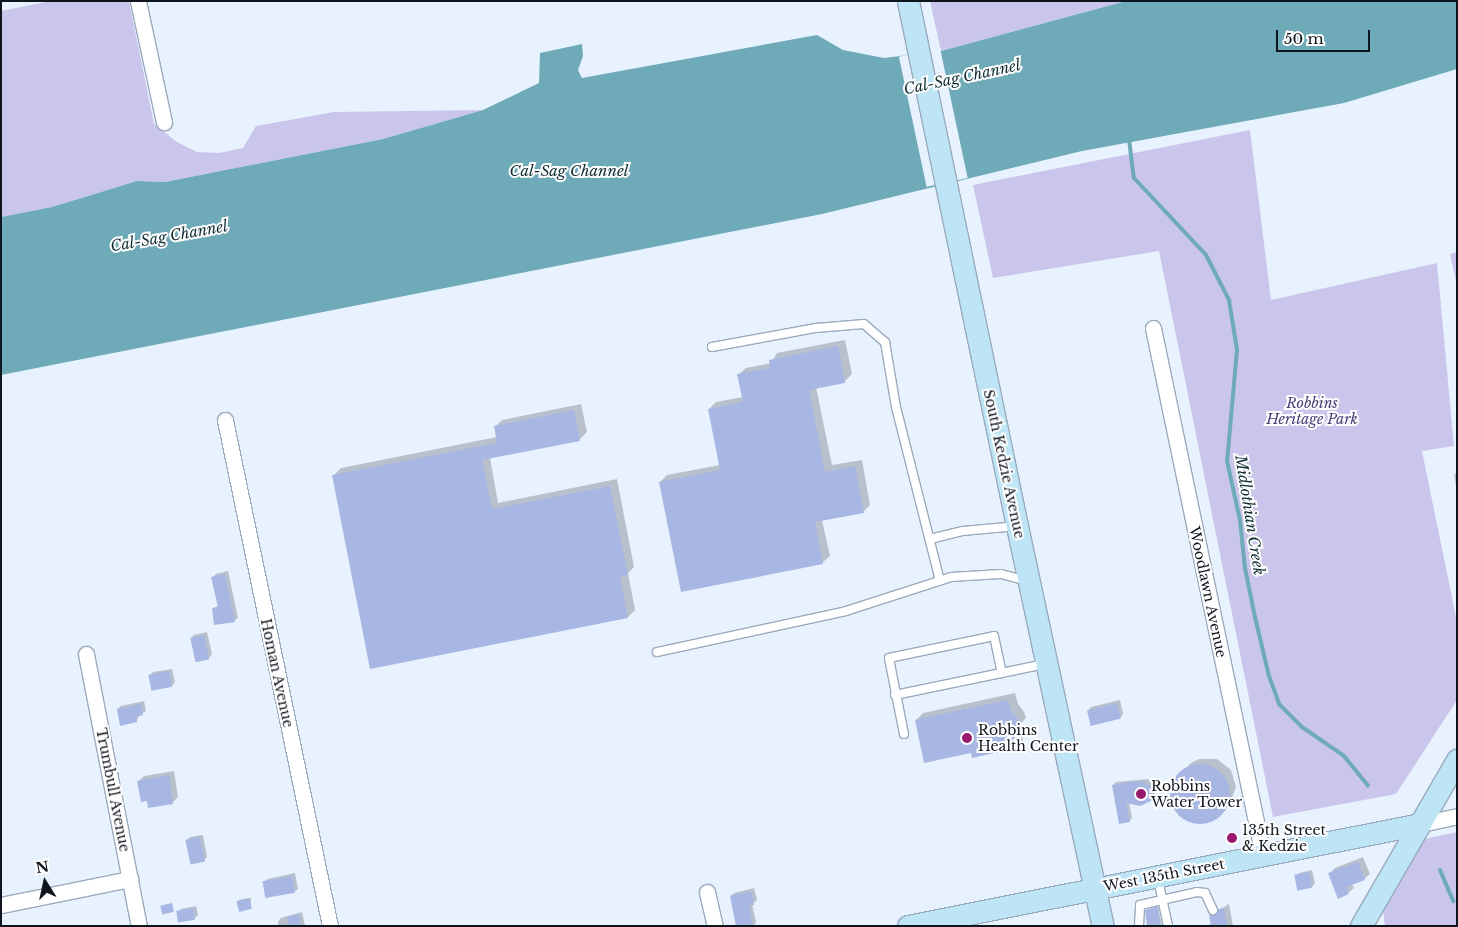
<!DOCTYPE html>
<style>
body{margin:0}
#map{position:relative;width:1458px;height:927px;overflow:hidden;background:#e7f2fe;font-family:"Libre Baskerville",serif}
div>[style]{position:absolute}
.green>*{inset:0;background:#cac6eb}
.water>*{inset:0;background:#6eaab8}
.pier>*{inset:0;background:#e7f2fe;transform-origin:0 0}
.shadow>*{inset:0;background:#0003}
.stream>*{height:4px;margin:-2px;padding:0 2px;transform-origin:2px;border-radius:2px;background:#6eaab8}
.building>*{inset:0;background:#a8b6e3;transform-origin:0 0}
.round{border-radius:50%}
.roads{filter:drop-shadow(1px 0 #9aaabd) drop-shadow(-1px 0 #9aaabd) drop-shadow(0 1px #9aaabd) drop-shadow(0 -1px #9aaabd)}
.lane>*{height:8px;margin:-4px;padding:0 4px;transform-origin:4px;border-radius:4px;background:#fff}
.street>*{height:15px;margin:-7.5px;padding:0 7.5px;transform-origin:7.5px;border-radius:7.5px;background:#fff}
.secondary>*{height:21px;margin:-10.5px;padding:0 10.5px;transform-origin:10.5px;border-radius:10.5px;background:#bde5f6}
.dots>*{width:14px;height:14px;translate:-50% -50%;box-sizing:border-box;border:2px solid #fefefe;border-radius:50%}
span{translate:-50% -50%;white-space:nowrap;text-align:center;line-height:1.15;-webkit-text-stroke:4px #fefefe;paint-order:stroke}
.park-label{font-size:14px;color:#483d77;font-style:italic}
.street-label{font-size:14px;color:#0f151c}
.poi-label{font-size:14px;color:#0f151c}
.left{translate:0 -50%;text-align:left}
.water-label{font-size:15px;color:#102f36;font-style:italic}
.frame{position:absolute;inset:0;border:2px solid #0f151c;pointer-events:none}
.north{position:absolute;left:20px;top:857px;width:50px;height:50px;-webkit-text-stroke:4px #fefefe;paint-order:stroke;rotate:350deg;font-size:14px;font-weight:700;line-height:20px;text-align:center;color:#0f151c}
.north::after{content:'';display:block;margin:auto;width:18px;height:22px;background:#0f151c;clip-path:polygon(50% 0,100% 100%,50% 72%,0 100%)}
.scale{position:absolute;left:1276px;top:30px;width:94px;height:22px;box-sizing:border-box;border:2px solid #0f151c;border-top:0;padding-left:6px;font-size:15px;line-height:18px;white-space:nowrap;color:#0f151c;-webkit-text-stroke:4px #fefefe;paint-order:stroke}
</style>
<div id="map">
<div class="green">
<div style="clip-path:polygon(51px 1px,129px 1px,154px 124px,177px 142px,197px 152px,219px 153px,243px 148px,256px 126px,334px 112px,483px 110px,383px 139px,165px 182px,137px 181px,52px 207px,1px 217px,1px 11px)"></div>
<div style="clip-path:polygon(930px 1px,1126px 1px,941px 51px)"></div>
<div style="clip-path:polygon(1250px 130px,1271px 300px,1437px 263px,1454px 446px,1422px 451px,1457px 622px,1457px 700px,1396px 794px,1273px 817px,1159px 251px,993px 278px,973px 185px)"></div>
<div style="clip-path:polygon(1457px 252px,1457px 286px,1450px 254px)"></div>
<div style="clip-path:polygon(1457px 832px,1457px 926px,1385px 926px,1383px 910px,1420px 840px)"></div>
</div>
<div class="water">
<div style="clip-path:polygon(1126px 1px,1457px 1px,1457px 69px,1344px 103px,1082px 151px,822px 214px,1px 375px,1px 217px,52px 207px,137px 181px,165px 182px,383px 139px,483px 110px,539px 83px,540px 53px,582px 44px,583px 56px,578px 70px,582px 78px,817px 35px,843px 50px,884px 58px,941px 51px)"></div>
</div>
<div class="pier">
<div style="left:940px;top:48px;width:133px;height:42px;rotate:78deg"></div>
</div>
<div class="shadow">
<div style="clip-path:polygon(845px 340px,852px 374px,845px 381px,816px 387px,832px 465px,862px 460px,870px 505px,863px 512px,822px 520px,830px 556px,822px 563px,660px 482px,667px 475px,720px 465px,709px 409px,716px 402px,743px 397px,738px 375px,746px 368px,771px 363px,777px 353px)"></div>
<div style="clip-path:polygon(581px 404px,587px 432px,579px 440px,490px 458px,498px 503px,617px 479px,634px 567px,628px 573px,635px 610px,628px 617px,334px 475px,341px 468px,497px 437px,495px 427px,502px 420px)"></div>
<div style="clip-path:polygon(1457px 472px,1457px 490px,1454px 475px)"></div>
<div style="clip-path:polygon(228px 571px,238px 618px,234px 621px,214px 608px,219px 605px,213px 577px,216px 574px)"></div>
<div style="clip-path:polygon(207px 632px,212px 654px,209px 658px,191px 638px,194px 635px)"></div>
<div style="clip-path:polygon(172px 669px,175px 682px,172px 686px,150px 675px,153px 672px)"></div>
<div style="clip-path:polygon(1015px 693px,1018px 704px,1024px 712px,1026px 718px,1020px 724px,1023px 740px,1016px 747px,916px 720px,923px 713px)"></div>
<div style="clip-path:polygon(1120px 700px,1123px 714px,1120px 718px,1088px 710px,1091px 707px)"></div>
<div style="clip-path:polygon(144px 701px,146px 711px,139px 715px,137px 721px,118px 709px,121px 706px)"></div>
<div style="clip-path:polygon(1199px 759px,1217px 759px,1231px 770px,1236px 787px,1229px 805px,1222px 813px,1204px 822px,1195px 822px,1178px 812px,1173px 804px,1171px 794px,1177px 777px,1191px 763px)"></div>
<div style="clip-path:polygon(174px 771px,178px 797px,173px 802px,148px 799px,139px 781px,144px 776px)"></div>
<div style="clip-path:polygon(1148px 779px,1157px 789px,1151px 799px,1129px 802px,1132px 818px,1129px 821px,1113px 785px,1116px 782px)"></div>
<div style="clip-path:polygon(203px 835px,207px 857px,204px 860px,187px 840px,190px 837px)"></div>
<div style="clip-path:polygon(1363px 857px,1370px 874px,1364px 879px,1352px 884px,1354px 888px,1348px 893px,1330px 873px,1335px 868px)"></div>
<div style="clip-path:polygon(1312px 870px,1315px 883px,1312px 887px,1299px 889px,1296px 876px,1299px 873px)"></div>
<div style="clip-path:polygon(295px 873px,298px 889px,294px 892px,264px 882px,268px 879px)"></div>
<div style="clip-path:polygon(754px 888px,757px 900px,752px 904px,756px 922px,753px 926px,731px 896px,734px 893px)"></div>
<div style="clip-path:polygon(251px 898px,251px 907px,237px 902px,239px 900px)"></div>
<div style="clip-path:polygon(1229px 904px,1233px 926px,1203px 926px,1212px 924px,1211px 914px,1216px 909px,1219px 910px)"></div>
<div style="clip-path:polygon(196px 906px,198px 915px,195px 918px,180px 921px,178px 912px,181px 909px)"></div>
<div style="clip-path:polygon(1158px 906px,1162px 926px,1148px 926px,1147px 910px)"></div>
<div style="clip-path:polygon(302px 912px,305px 926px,278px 926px,278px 922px,281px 918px)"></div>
</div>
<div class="stream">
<div style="left:1129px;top:139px;width:39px;rotate:83deg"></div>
<div style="left:1134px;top:178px;width:105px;rotate:46.9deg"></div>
<div style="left:1206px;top:255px;width:51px;rotate:62.9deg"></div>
<div style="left:1229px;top:300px;width:51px;rotate:80.9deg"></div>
<div style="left:1237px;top:350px;width:111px;rotate:95.1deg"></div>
<div style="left:1227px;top:461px;width:60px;rotate:77.6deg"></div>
<div style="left:1240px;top:520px;width:48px;rotate:84.1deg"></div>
<div style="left:1245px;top:568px;width:50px;rotate:78.5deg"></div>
<div style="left:1255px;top:617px;width:61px;rotate:76.7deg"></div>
<div style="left:1269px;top:676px;width:30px;rotate:70deg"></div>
<div style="left:1279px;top:704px;width:33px;rotate:45deg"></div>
<div style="left:1302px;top:727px;width:51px;rotate:34.6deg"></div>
<div style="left:1344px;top:756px;width:38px;rotate:51deg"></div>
<div style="left:1440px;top:870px;width:34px;rotate:67deg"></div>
</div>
<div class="building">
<div style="clip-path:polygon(838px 346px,845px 383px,809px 390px,825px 472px,855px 466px,864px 513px,815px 522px,823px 564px,681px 592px,659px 482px,720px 470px,708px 409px,743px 402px,737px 374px,770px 368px,769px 360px)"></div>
<div style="clip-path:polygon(574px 410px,580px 441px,482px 460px,492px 509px,610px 486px,628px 575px,620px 577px,628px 618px,370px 669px,332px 475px,497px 443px,494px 426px)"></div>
<div style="clip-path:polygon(225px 574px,235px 622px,214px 625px,212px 608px,218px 607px,211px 577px)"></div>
<div style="left:204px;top:635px;width:25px;height:14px;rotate:78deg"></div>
<div style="left:169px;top:671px;width:16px;height:21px;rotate:79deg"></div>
<div style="clip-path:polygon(1008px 700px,1011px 711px,1018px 719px,1019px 727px,1012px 728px,1017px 748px,972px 758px,971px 753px,924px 763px,915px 720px)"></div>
<div style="left:1117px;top:703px;width:16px;height:31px;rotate:76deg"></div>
<div style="clip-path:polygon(141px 704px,143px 715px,136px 717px,137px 722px,120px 726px,117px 709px)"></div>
<div class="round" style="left:1170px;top:764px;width:60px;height:60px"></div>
<div style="clip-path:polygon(169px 775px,173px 804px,148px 808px,147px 801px,141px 802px,137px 781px)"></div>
<div style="clip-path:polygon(1140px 781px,1151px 786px,1155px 793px,1151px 801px,1140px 806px,1126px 803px,1130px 822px,1119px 824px,1112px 785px)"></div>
<div style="left:200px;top:837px;width:25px;height:15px;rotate:78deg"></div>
<div style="clip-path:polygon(1358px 862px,1365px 880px,1346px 887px,1349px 894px,1338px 899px,1328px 873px)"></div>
<div style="left:1309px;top:872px;width:16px;height:15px;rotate:79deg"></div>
<div style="left:292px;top:876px;width:17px;height:30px;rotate:80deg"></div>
<div style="clip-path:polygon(751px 891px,754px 905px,749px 906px,753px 926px,736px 926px,730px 896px)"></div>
<div style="left:249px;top:898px;width:11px;height:13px;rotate:75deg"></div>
<div style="left:172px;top:903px;width:9px;height:12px;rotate:77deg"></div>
<div style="clip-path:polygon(1157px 907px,1161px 926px,1147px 926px,1145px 910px)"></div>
<div style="left:193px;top:908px;width:12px;height:17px;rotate:81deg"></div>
<div style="clip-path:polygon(1224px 908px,1227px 926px,1211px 926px,1209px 914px,1215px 915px,1218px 909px)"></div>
<div style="clip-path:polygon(299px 914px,301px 926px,289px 926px,287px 917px)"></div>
</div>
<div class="roads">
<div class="lane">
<div style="left:712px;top:347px;width:106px;rotate:-10.4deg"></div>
<div style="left:816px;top:328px;width:48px;rotate:-4.8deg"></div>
<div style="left:864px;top:324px;width:28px;rotate:41deg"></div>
<div style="left:885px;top:342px;width:66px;rotate:80.4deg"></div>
<div style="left:896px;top:407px;width:179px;rotate:75.8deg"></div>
<div style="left:930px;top:539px;width:34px;rotate:-14deg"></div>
<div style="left:963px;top:531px;width:54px;rotate:-5.3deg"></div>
<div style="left:657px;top:652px;width:193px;rotate:-12.2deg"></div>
<div style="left:846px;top:611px;width:110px;rotate:-17.9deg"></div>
<div style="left:951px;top:577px;width:50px;rotate:-3.4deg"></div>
<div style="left:1001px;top:574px;width:27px;rotate:15deg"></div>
<div style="left:895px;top:695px;width:153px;rotate:-11.7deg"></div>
<div style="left:904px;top:734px;width:77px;rotate:-101.2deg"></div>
<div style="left:889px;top:658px;width:107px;rotate:-11.8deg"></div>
<div style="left:994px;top:636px;width:38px;rotate:78deg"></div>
<div style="left:1158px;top:879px;width:48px;rotate:78deg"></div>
<div style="left:1139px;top:926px;width:21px;rotate:-87deg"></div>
<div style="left:1140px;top:905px;width:58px;rotate:-12.8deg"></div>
<div style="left:1197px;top:892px;width:8px;rotate:7deg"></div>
<div style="left:1205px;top:893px;width:19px;rotate:65deg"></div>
</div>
<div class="street">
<div style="left:138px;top:1px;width:124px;rotate:77.9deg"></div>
<div style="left:1153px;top:328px;width:538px;rotate:78.21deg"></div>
<div style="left:225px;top:420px;width:517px;rotate:78.28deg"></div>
<div style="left:86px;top:654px;width:277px;rotate:79deg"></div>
<div style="left:1420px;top:824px;width:38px;rotate:-12deg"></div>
<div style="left:707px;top:892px;width:35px;rotate:77deg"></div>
<div style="left:1px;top:905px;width:132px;rotate:-11.4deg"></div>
</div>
<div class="secondary">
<div style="left:908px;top:1px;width:536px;rotate:78.27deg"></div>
<div style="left:1017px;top:526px;width:409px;rotate:77.9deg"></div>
<div style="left:908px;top:926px;width:522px;rotate:-11.27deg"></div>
<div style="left:1361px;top:926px;width:192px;rotate:-60deg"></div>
</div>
</div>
<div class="dots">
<div style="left:967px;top:738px;background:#9a196e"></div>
<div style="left:1141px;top:794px;background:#9a196e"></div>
<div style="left:1232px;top:838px;background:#9a196e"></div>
</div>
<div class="park-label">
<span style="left:1312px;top:411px">Robbins<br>Heritage Park</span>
</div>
<div class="street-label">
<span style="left:1004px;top:464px;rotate:78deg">South Kedzie Avenue</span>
<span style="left:1208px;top:592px;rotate:78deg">Woodlawn Avenue</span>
<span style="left:277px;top:673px;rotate:78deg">Homan Avenue</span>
<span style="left:113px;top:790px;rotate:79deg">Trumbull Avenue</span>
<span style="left:1164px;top:875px;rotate:-11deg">West 135th Street</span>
</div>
<div class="poi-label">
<span class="left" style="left:978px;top:738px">Robbins<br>Health Center</span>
<span class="left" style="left:1151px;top:794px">Robbins<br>Water Tower</span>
<span class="left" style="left:1242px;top:838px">135th Street<br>&amp; Kedzie</span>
</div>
<div class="water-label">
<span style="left:962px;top:77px;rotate:-12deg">Cal-Sag Channel</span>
<span style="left:569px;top:171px">Cal-Sag Channel</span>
<span style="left:169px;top:236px;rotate:-10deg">Cal-Sag Channel</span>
<span style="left:1250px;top:515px;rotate:81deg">Midlothian Creek</span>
</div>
<div class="frame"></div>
<div class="north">N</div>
<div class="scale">50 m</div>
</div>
